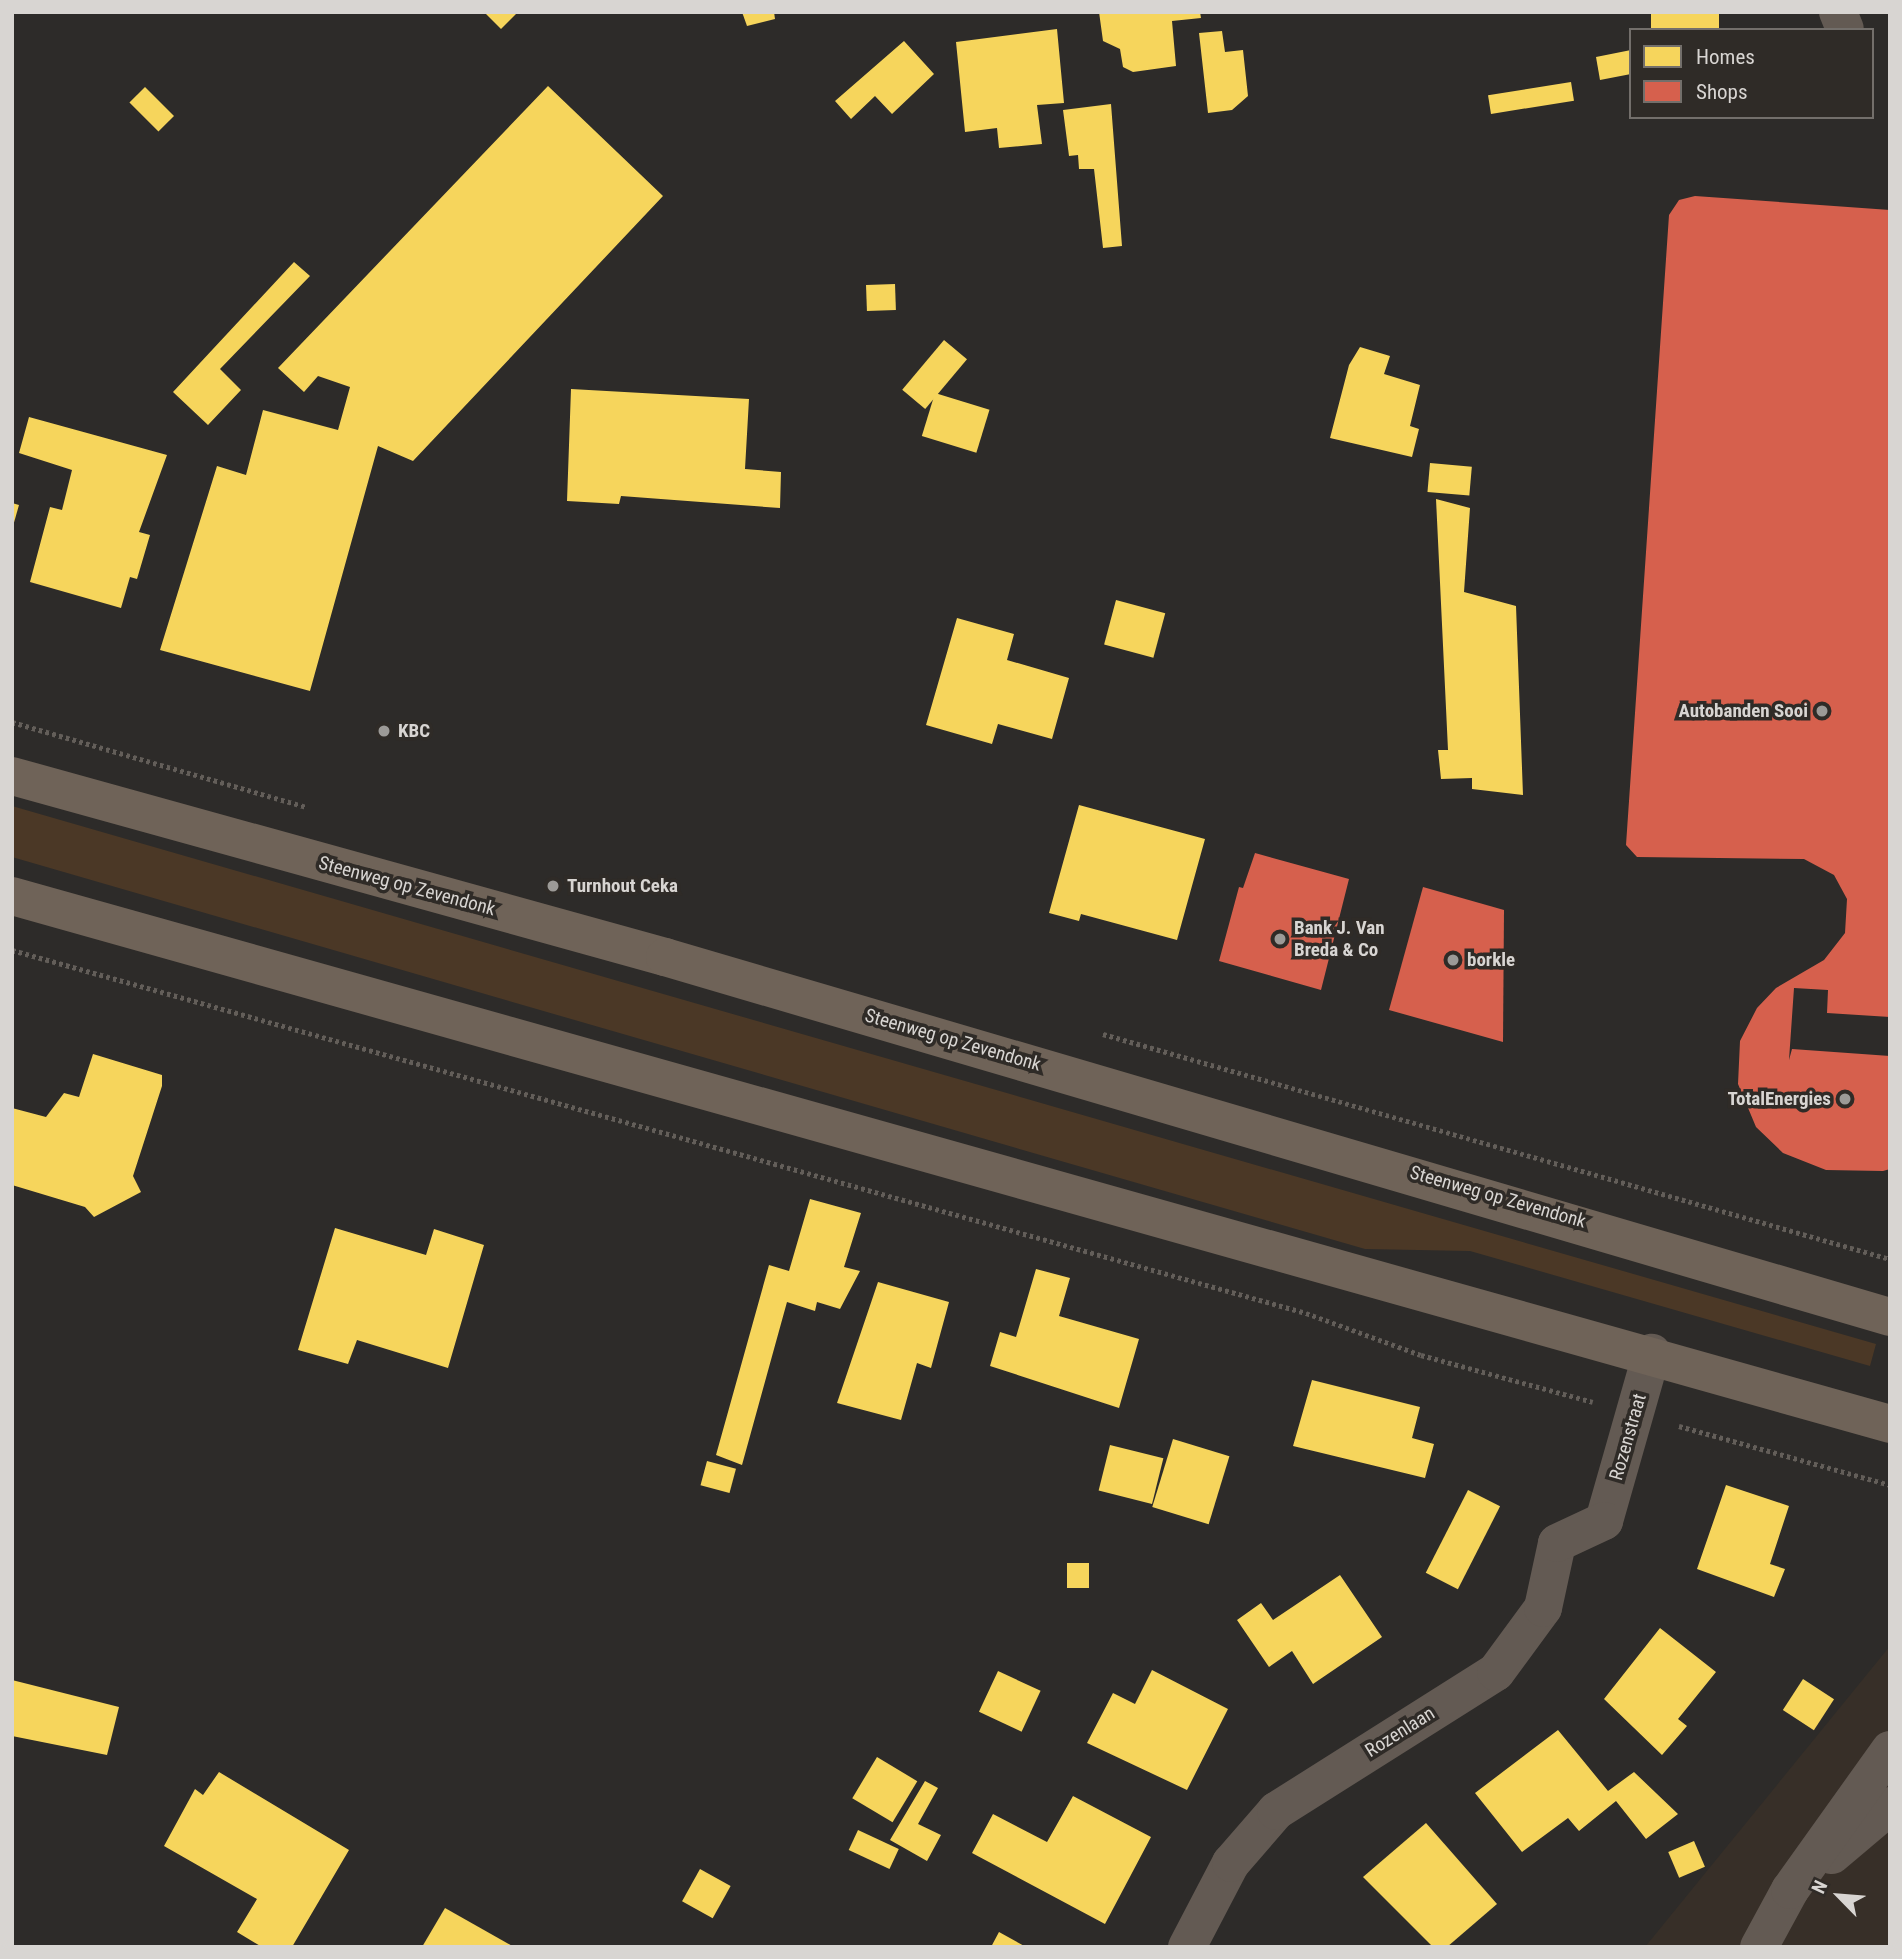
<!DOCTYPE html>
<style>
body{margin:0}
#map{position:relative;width:1902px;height:1959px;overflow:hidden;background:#2d2b29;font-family:"Roboto Condensed",sans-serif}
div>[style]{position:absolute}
.built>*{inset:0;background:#372f28}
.green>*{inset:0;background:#4b3826}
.homes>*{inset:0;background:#f6d55c;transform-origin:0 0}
.shops>*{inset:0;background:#d6604d}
.path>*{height:4.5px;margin-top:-2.25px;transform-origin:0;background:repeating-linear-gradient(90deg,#635e59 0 3.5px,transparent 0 7px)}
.pedestrian>*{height:38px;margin:-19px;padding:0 19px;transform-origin:19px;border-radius:19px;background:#635a53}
.minor>*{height:38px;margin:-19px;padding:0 19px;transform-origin:19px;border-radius:19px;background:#635a53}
.tertiary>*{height:38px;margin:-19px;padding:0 19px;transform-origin:19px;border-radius:19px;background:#635a53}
.primary>*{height:38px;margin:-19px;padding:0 19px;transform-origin:19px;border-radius:19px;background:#6f6358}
.dots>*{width:19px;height:19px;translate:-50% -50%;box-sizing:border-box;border:4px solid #2f2b27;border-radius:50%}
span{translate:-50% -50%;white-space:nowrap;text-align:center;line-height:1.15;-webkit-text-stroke:7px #2f2b27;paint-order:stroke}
.poi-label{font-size:19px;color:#d8d5d2;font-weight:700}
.right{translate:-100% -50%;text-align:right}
.left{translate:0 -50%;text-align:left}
.street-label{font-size:19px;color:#d8d5d2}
.frame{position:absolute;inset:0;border:14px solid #d8d5d2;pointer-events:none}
.legend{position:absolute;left:1629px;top:28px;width:245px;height:91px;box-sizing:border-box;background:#2f2b27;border:2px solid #736f6b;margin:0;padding:9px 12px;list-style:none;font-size:21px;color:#d8d5d2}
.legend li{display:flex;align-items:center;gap:14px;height:35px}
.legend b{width:35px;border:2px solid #736f6b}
.north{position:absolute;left:1804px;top:1861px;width:70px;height:70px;-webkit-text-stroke:5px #2f2b27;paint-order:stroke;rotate:295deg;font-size:19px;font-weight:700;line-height:28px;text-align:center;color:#d8d5d2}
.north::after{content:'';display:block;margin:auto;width:24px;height:32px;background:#d8d5d2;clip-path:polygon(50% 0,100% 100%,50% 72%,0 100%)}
</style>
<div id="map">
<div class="built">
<div style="clip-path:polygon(1890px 1646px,1890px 1947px,1645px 1947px)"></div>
</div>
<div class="green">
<div style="clip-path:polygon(12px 806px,1876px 1344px,1870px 1366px,1470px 1251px,1365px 1249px,12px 857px)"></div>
</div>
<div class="homes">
<div style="clip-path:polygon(484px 12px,518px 12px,501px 29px)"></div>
<div style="clip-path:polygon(742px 12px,774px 12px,775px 19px,747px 26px)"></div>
<div style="clip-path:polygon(1099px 12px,1200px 12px,1201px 18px,1172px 21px,1176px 66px,1133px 72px,1123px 67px,1120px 49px,1103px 41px)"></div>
<div style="left:1651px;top:12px;width:68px;height:18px"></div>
<div style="clip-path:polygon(1057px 29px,1064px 103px,1037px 105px,1042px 144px,999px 148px,997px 128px,965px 132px,956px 42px)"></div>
<div style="clip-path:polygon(1222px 31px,1225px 52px,1243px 50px,1248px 96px,1232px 110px,1208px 113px,1199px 33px)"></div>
<div style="clip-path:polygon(904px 41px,934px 74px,892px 114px,875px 96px,851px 119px,835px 101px)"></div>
<div style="clip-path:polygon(1631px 50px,1631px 74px,1600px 80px,1596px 57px)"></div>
<div style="left:1571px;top:82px;width:19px;height:84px;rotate:81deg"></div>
<div style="clip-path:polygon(548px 86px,663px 196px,413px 461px,378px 446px,310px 691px,160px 650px,217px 466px,246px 475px,263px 410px,338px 430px,350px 387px,318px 376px,304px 392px,278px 368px)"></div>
<div style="left:145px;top:87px;width:41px;height:22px;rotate:45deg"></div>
<div style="clip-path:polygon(1111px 104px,1122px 246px,1103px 248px,1094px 169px,1079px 169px,1078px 155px,1069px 156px,1063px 110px)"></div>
<div style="clip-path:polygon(294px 262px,310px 276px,220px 369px,241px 390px,208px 425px,173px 392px)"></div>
<div style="left:895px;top:284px;width:26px;height:29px;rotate:88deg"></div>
<div style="left:944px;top:340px;width:30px;height:65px;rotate:40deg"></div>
<div style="clip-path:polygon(1360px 347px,1390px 356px,1384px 374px,1420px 385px,1410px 426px,1419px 429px,1412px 457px,1330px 438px,1349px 365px)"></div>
<div style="clip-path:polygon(571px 389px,749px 399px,745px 469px,781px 472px,780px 508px,621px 496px,619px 504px,567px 501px)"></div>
<div style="left:935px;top:393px;width:57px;height:45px;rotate:17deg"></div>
<div style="clip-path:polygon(29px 417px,167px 455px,139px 532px,150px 535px,137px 579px,130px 577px,121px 608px,30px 582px,50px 507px,62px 510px,72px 470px,19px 453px)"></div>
<div style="left:1430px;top:463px;width:42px;height:29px;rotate:5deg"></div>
<div style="clip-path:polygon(1436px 499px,1470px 508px,1464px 592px,1516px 606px,1523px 795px,1472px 789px,1472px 778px,1441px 779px,1438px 750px,1448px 750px)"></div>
<div style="clip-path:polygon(12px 503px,19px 505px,13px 526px,12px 526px)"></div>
<div style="left:1116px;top:600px;width:51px;height:46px;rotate:15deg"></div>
<div style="clip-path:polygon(957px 618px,1014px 634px,1007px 660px,1069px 678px,1052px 739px,998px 724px,992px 744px,926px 725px)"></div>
<div style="clip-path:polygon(1079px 805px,1205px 839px,1177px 940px,1081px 914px,1079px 921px,1049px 913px)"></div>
<div style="clip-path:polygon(93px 1054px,162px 1075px,162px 1086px,133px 1176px,141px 1192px,94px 1217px,85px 1207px,12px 1185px,12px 1108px,46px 1117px,64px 1093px,79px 1097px)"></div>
<div style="clip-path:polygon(810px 1199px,861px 1213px,844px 1267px,860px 1271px,840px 1309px,817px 1302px,815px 1311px,787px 1302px,742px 1465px,716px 1455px,769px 1265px,789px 1271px)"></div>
<div style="clip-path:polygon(335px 1228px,426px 1255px,434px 1229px,484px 1245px,448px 1368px,357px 1340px,348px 1364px,298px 1350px)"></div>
<div style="clip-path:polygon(1036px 1269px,1070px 1278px,1059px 1316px,1139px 1339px,1119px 1408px,990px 1366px,1000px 1332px,1016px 1337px)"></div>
<div style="clip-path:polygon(878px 1282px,949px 1302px,931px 1368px,917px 1363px,901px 1420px,837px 1403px)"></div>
<div style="clip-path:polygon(1312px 1380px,1420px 1407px,1412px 1438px,1434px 1444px,1425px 1478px,1293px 1446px)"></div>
<div style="left:1173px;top:1439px;width:59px;height:71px;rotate:17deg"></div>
<div style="left:1110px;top:1445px;width:55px;height:47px;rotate:14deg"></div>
<div style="left:707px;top:1461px;width:30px;height:25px;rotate:15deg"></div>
<div style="clip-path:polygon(1726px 1485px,1789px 1506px,1770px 1564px,1785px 1569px,1774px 1597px,1697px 1569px)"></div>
<div style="left:1468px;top:1490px;width:36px;height:93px;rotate:27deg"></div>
<div style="left:1067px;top:1563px;width:22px;height:25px"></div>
<div style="clip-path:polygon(1340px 1575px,1382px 1637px,1313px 1684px,1292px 1651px,1269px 1667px,1237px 1620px,1261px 1603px,1273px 1620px)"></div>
<div style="clip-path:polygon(1660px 1628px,1716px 1672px,1678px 1719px,1687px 1726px,1662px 1755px,1604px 1699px)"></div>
<div style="clip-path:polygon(1152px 1670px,1228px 1709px,1187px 1790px,1087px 1743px,1113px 1693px,1135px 1704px)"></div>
<div style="left:998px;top:1671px;width:47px;height:45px;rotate:25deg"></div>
<div style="left:1803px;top:1679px;width:37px;height:37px;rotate:33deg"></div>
<div style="clip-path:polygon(12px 1680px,119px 1707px,107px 1755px,12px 1736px)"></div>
<div style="clip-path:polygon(1558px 1730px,1608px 1791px,1634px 1772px,1678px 1814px,1646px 1839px,1616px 1801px,1579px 1831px,1568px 1818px,1522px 1852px,1475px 1793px)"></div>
<div style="left:877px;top:1757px;width:47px;height:48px;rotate:31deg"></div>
<div style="clip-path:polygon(219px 1772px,349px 1850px,292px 1947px,262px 1947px,237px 1932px,257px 1899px,164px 1846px,195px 1789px,203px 1795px)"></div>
<div style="clip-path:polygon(925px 1781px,938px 1788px,918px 1824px,941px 1835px,927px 1861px,890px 1840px)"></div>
<div style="clip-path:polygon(1073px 1796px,1151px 1837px,1105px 1924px,972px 1853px,993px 1814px,1047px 1842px)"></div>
<div style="clip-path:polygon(1426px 1823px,1497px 1904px,1447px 1947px,1433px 1947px,1363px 1877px)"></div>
<div style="left:858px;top:1830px;width:45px;height:22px;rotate:25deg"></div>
<div style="left:1694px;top:1841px;width:28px;height:28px;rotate:67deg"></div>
<div style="left:700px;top:1869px;width:35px;height:37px;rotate:29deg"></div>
<div style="clip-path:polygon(445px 1908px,514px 1947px,422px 1947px)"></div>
<div style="clip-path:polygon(999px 1932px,1026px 1947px,991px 1947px)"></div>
</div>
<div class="shops">
<div style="clip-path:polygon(1695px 196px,1890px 210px,1890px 1017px,1827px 1013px,1828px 990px,1794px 988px,1789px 1060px,1792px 1049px,1890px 1056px,1890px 1169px,1883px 1171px,1826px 1170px,1783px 1153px,1756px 1127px,1738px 1084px,1740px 1041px,1757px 1008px,1776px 988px,1824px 960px,1845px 933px,1847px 899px,1834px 875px,1804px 859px,1637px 857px,1626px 845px,1669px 215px,1679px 200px)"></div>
<div style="clip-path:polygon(1255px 853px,1349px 879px,1321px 990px,1219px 961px,1239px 887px,1243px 888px)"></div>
<div style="clip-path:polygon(1423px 887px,1504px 910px,1503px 1042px,1389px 1010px)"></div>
</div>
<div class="path">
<div style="left:12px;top:722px;width:307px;rotate:16.1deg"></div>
<div style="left:12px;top:950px;width:1344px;rotate:15.67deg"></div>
<div style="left:1306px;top:1313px;width:122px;rotate:20.1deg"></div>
<div style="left:1421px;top:1355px;width:178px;rotate:15.3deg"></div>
<div style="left:1103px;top:1034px;width:819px;rotate:15.96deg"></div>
<div style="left:1679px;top:1426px;width:219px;rotate:15.6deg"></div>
</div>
<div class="pedestrian">
<div style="left:1604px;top:1521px;width:175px;rotate:-74.1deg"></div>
</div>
<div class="minor">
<div style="left:1838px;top:12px;width:18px;rotate:68deg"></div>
<div style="left:1187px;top:1947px;width:95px;rotate:-62.4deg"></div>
<div style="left:1231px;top:1863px;width:69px;rotate:-49.1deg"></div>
<div style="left:1276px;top:1811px;width:260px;rotate:-32.3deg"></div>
<div style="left:1496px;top:1672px;width:79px;rotate:-53.7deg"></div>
<div style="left:1543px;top:1608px;width:66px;rotate:-77.8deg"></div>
<div style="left:1557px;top:1543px;width:52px;rotate:-25.1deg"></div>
</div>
<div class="tertiary">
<div style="left:1832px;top:1855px;width:76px;rotate:-40.2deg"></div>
<div style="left:1759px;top:1947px;width:65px;rotate:-61.5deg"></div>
<div style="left:1790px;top:1890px;width:172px;rotate:-54.5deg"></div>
</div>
<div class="primary">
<div style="left:12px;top:776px;width:678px;rotate:15.49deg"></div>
<div style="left:665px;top:957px;width:1277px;rotate:16.38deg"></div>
<div style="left:12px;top:896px;width:1951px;rotate:15.7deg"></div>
</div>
<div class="dots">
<div style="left:1822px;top:711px;background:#9c9a97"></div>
<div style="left:384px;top:731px;background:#9c9a97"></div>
<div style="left:553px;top:886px;background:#9c9a97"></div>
<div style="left:1280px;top:939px;background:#9c9a97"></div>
<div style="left:1453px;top:960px;background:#9c9a97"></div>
<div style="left:1845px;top:1099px;background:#9c9a97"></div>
</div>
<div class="poi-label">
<span class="right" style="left:1808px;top:711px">Autobanden Sooi</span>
<span class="left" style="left:398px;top:731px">KBC</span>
<span class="left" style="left:567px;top:886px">Turnhout Ceka</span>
<span class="left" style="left:1294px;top:939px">Bank J. Van<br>Breda &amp; Co</span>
<span class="left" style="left:1467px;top:960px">borkle</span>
<span class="right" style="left:1831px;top:1099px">TotalEnergies</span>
</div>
<div class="street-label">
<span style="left:407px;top:886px;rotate:15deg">Steenweg op Zevendonk</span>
<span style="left:953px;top:1040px;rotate:16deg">Steenweg op Zevendonk</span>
<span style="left:1498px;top:1197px;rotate:16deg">Steenweg op Zevendonk</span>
<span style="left:1628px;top:1437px;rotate:-74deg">Rozenstraat</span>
<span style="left:1400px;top:1732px;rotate:-32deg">Rozenlaan</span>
</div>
<div class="frame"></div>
<ul class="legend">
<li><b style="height:19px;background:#f6d55c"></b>Homes</li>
<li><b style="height:19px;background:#d6604d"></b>Shops</li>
</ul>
<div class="north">N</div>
</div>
